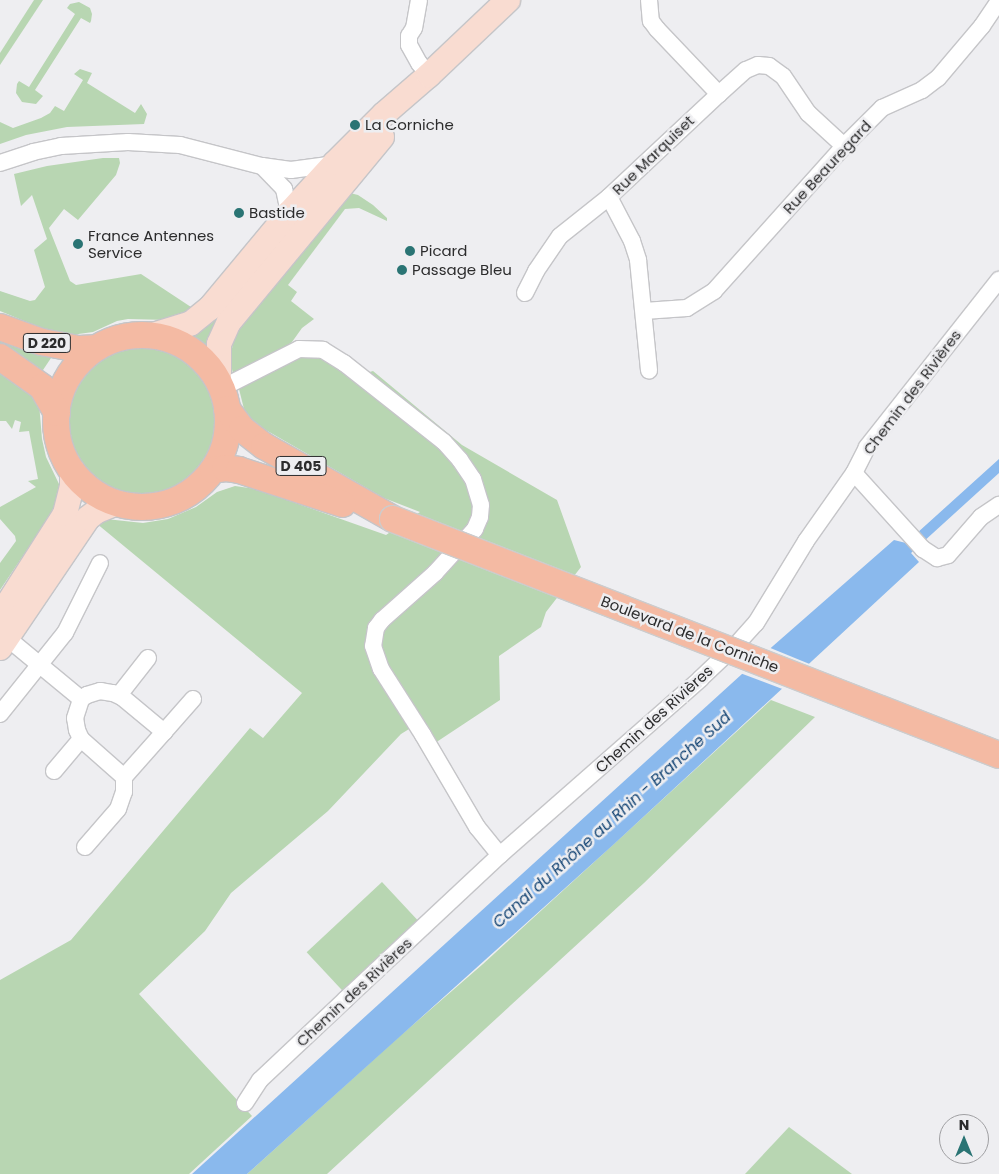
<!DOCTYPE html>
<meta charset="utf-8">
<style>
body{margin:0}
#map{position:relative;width:999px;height:1174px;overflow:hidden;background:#eeeef1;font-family:Poppins,sans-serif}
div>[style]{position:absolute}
.green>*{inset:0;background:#b8d6b2;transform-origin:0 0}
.round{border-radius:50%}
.water>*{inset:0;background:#8ab9ed}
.pier>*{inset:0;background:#eeeef1}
.roads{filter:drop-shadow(1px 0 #c5c5c8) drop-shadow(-1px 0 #c5c5c8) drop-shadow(0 1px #c5c5c8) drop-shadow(0 -1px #c5c5c8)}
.minor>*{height:16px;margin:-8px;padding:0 8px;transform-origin:8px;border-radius:8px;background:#fff}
.secondary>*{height:24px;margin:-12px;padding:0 12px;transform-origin:12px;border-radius:12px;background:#f9dcd1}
.primary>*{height:26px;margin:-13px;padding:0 13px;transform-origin:13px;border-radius:13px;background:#f4baa3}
.primary>.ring{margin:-13px;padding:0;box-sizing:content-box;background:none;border:26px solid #f4baa3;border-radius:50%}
.bridges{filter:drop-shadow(1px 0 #cccccd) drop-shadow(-1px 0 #cccccd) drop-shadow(0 1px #cccccd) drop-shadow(0 -1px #cccccd)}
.primary-bridge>*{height:26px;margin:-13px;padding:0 13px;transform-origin:13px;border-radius:13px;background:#f4baa3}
.dots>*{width:14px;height:14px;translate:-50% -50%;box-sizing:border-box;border:2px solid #eeeef1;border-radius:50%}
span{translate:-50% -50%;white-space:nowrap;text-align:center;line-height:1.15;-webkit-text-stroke:5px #eeeef1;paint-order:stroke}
.shield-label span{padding:1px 4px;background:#eeeef1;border:1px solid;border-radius:4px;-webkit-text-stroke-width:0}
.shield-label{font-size:14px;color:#2c2c2d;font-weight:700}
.poi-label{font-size:15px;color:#2c2c2d}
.left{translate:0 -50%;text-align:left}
.street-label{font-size:15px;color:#2c2c2d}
.water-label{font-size:16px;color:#134474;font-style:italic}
.north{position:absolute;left:939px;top:1114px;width:50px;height:50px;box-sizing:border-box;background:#eeeef1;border:1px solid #a0a0a3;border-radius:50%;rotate:0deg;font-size:14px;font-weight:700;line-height:20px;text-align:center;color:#2c2c2d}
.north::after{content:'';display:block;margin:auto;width:18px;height:22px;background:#2a7474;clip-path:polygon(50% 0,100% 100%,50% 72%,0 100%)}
</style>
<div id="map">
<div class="green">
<div style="clip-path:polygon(34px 0,43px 0,0 65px,0 53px)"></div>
<div style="clip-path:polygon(79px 2px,90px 8px,92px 14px,91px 21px,90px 23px,81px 18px,35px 90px,43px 96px,36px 104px,22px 102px,16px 93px,17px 84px,19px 81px,29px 87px,75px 14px,67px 8px,70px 4px)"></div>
<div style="clip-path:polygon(80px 69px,92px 73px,87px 83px,135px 113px,141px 104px,147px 114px,144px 124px,67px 127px,26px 135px,0 144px,0 122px,13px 128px,41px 118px,50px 113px,55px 106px,64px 111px,83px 80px,74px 74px)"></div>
<div style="clip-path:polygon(103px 158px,119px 158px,120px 163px,116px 175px,78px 220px,64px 209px,49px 228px,70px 281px,76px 285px,141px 274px,194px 309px,168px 320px,128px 319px,117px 321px,93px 332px,71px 335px,46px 330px,0 311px,0 291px,30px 301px,35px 300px,45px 287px,34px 250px,47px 239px,32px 195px,21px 206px,14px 174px,47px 166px)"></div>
<div style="clip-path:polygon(350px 193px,358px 195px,373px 205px,387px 218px,387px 221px,359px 208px,345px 209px,288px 285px,297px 292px,291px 301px,314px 319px,302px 328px,292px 342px,272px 356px,233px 374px,230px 359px,234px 338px,257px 300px)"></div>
<div style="clip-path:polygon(224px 298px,209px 351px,185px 335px)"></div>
<div style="clip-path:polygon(0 334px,55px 352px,39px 376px,0 351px)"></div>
<div class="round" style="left:64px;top:342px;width:156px;height:156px"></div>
<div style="clip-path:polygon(306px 354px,319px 356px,353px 377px,373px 371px,462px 445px,557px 500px,581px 567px,546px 612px,541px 627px,499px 656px,500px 700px,435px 743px,422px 721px,401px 734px,328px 811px,231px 893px,205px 931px,139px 994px,252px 1116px,189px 1174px,0 1174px,0 980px,71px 940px,250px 728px,263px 738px,302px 693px,96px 523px,106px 519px,143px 523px,168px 519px,196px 507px,217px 492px,235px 486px,256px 489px,386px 535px,420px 512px,384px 498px,250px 421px,245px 413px,239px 389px,292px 358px)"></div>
<div style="clip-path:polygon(0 369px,25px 386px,39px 403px,42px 439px,46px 457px,59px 484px,60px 494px,53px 511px,0 590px,0 563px,16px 541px,15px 536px,0 519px,0 507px,36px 487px,28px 481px,38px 479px,29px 431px,19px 432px,21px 422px,15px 420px,12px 429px,6px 421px,0 421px)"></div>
<div style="clip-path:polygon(771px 700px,815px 717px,644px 883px,327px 1174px,247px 1174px,400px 1036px,483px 964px)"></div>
<div style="left:382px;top:882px;width:54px;height:103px;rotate:47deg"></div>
<div style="clip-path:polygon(789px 1127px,852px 1174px,745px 1174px)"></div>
</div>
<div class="water">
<div style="clip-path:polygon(999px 459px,999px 473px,911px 553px,919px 562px,613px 845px,247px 1174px,192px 1174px,765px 653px,894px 540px,906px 543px)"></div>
</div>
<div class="pier">
<div style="clip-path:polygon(768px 647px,812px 665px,785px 690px,740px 673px)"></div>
</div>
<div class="roads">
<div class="minor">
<div style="left:419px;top:0;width:28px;rotate:100deg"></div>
<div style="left:414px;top:28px;width:9px;rotate:122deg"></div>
<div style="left:409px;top:36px;width:9px;rotate:90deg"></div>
<div style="left:409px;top:45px;width:21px;rotate:61deg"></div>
<div style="left:419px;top:63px;width:16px;rotate:50deg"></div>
<div style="left:649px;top:0;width:21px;rotate:85deg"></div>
<div style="left:651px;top:21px;width:10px;rotate:53deg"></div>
<div style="left:657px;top:29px;width:90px;rotate:46.4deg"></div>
<div style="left:719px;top:94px;width:151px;rotate:136.9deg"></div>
<div style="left:609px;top:197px;width:50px;rotate:62.4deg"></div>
<div style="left:632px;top:241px;width:20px;rotate:72deg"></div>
<div style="left:638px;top:260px;width:111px;rotate:84.3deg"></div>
<div style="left:719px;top:94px;width:36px;rotate:-42deg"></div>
<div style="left:746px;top:70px;width:13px;rotate:-23deg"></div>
<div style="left:758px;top:65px;width:11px;rotate:5deg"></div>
<div style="left:769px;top:66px;width:17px;rotate:36deg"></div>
<div style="left:783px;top:76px;width:45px;rotate:56deg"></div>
<div style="left:808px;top:113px;width:49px;rotate:42.5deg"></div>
<div style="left:0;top:163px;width:35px;rotate:-18deg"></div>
<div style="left:33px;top:152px;width:29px;rotate:-12deg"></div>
<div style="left:61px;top:146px;width:67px;rotate:-3.4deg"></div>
<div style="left:128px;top:142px;width:52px;rotate:3.3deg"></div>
<div style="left:180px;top:145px;width:85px;rotate:14.4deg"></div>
<div style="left:262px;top:166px;width:29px;rotate:8deg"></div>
<div style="left:291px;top:170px;width:45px;rotate:-7.6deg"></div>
<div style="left:262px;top:166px;width:32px;rotate:46deg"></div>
<div style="left:284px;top:189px;width:25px;rotate:78deg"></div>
<div style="left:525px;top:293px;width:25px;rotate:-63deg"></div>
<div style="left:536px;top:271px;width:42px;rotate:-55.6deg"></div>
<div style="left:560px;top:236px;width:63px;rotate:-38.5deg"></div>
<div style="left:644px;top:311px;width:43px;rotate:-4deg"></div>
<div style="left:687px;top:308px;width:32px;rotate:-32deg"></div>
<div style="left:714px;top:291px;width:195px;rotate:-48.1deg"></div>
<div style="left:844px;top:146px;width:54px;rotate:-45deg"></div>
<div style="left:882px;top:108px;width:44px;rotate:-24.2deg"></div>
<div style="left:922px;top:90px;width:20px;rotate:-37deg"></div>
<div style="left:938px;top:78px;width:68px;rotate:-49.8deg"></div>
<div style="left:982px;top:26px;width:30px;rotate:-56deg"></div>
<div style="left:222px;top:388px;width:86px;rotate:-26.9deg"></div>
<div style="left:299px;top:349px;width:24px;rotate:2deg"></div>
<div style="left:323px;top:350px;width:25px;rotate:32deg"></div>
<div style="left:344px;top:363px;width:127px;rotate:38.3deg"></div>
<div style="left:444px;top:442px;width:24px;rotate:48deg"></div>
<div style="left:460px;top:460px;width:23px;rotate:56deg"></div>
<div style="left:473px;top:479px;width:27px;rotate:73deg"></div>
<div style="left:481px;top:505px;width:12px;rotate:95deg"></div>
<div style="left:480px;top:517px;width:13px;rotate:113deg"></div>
<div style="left:475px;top:529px;width:59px;rotate:132.3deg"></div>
<div style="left:435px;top:573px;width:71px;rotate:138.4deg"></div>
<div style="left:382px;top:620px;width:10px;rotate:127deg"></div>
<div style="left:376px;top:628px;width:18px;rotate:99deg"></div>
<div style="left:373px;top:646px;width:24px;rotate:71deg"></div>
<div style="left:381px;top:669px;width:78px;rotate:57.5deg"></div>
<div style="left:423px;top:735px;width:107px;rotate:59.6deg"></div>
<div style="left:477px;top:827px;width:36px;rotate:51deg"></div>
<div style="left:854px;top:473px;width:103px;rotate:47.8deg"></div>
<div style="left:923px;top:549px;width:17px;rotate:33deg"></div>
<div style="left:937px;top:558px;width:11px;rotate:-15deg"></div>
<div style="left:948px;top:555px;width:50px;rotate:-49deg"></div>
<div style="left:981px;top:517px;width:22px;rotate:-34deg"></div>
<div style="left:0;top:632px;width:105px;rotate:39.6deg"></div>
<div style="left:100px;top:691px;width:13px;rotate:9deg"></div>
<div style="left:113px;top:693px;width:10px;rotate:24deg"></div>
<div style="left:122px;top:697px;width:55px;rotate:39.8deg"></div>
<div style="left:164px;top:732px;width:60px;rotate:131.6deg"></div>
<div style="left:124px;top:777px;width:57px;rotate:-138.5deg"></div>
<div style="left:81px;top:739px;width:10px;rotate:-114deg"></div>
<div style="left:77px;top:730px;width:12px;rotate:-99deg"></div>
<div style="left:75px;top:718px;width:20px;rotate:-72deg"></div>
<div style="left:81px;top:699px;width:7px;rotate:-34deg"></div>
<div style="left:87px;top:695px;width:14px;rotate:-17deg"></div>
<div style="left:119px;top:695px;width:47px;rotate:-51.9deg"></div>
<div style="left:0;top:714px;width:104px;rotate:-51.3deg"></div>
<div style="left:65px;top:633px;width:78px;rotate:-63.4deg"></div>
<div style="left:164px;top:732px;width:44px;rotate:-48.7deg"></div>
<div style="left:54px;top:771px;width:42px;rotate:-49.8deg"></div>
<div style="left:85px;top:847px;width:50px;rotate:-49deg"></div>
<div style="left:118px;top:809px;width:18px;rotate:-71deg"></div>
<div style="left:124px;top:792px;width:15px;rotate:-90deg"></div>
<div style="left:245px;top:1103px;width:27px;rotate:-57deg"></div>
<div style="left:260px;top:1080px;width:118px;rotate:-43.3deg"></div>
<div style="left:346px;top:999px;width:211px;rotate:-43.1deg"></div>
<div style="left:500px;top:855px;width:266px;rotate:-41.3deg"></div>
<div style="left:700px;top:679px;width:50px;rotate:-43.4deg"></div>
<div style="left:736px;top:645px;width:30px;rotate:-48deg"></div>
<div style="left:756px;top:623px;width:96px;rotate:-58.6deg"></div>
<div style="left:806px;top:541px;width:83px;rotate:-54.8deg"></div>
<div style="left:854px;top:473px;width:29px;rotate:-63deg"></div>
<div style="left:867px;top:447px;width:213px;rotate:-51.7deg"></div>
</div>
<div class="secondary">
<div style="left:153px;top:335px;width:39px;rotate:-17deg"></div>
<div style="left:190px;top:324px;width:26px;rotate:-39deg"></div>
<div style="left:210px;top:308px;width:124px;rotate:-50.3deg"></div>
<div style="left:289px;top:213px;width:68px;rotate:-47.4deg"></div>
<div style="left:335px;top:163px;width:69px;rotate:-45deg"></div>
<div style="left:384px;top:114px;width:60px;rotate:-40.9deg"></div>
<div style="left:429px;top:75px;width:109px;rotate:-43.5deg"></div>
<div style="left:219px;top:383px;width:39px;rotate:-90deg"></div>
<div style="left:219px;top:344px;width:24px;rotate:-66deg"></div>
<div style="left:229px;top:322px;width:240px;rotate:-50.4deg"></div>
<div style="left:0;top:616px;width:121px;rotate:-57.5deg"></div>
<div style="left:65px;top:514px;width:30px;rotate:-76deg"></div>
<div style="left:72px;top:485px;width:15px;rotate:-90deg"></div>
<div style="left:0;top:648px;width:157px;rotate:-55.9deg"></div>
<div style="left:88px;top:518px;width:11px;rotate:-38deg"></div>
<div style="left:97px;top:511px;width:22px;rotate:-22deg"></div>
</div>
<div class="primary">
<div style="left:0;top:327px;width:45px;rotate:19.7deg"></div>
<div style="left:42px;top:342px;width:38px;rotate:11deg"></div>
<div style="left:79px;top:349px;width:17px;rotate:-3deg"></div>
<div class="ring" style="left:56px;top:335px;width:146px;height:146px"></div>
<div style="left:0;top:357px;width:52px;rotate:35.5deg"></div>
<div style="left:42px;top:387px;width:30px;rotate:60deg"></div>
<div style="left:227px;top:409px;width:25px;rotate:53deg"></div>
<div style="left:242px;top:429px;width:28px;rotate:38deg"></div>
<div style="left:264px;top:446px;width:148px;rotate:29.5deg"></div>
<div style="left:213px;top:470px;width:12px;rotate:-9deg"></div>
<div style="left:225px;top:468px;width:14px;rotate:8deg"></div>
<div style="left:239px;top:470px;width:109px;rotate:18.1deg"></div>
</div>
</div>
<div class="bridges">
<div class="primary-bridge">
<div style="left:393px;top:519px;width:650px;rotate:21.28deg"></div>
</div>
</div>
<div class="dots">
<div style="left:355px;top:125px;background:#2a7474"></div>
<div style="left:239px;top:213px;background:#2a7474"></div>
<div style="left:78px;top:244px;background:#2a7474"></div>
<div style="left:410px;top:251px;background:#2a7474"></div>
<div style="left:402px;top:270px;background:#2a7474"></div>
</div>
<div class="shield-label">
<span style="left:47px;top:343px">D 220</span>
<span style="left:301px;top:466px">D 405</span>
</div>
<div class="poi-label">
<span class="left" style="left:365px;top:125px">La Corniche</span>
<span class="left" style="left:249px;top:213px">Bastide</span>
<span class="left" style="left:88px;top:244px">France Antennes<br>Service</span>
<span class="left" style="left:420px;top:251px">Picard</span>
<span class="left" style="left:412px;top:270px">Passage Bleu</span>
</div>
<div class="street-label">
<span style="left:653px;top:155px;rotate:-44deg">Rue Marquiset</span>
<span style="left:827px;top:167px;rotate:-47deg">Rue Beauregard</span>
<span style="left:912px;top:392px;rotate:-53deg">Chemin des Rivières</span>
<span style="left:690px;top:634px;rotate:21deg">Boulevard de la Corniche</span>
<span style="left:654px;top:719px;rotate:-42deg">Chemin des Rivières</span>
<span style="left:354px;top:992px;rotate:-43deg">Chemin des Rivières</span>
</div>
<div class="water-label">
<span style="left:612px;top:820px;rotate:-42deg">Canal du Rhône au Rhin - Branche Sud</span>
</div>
<div class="north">N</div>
</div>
